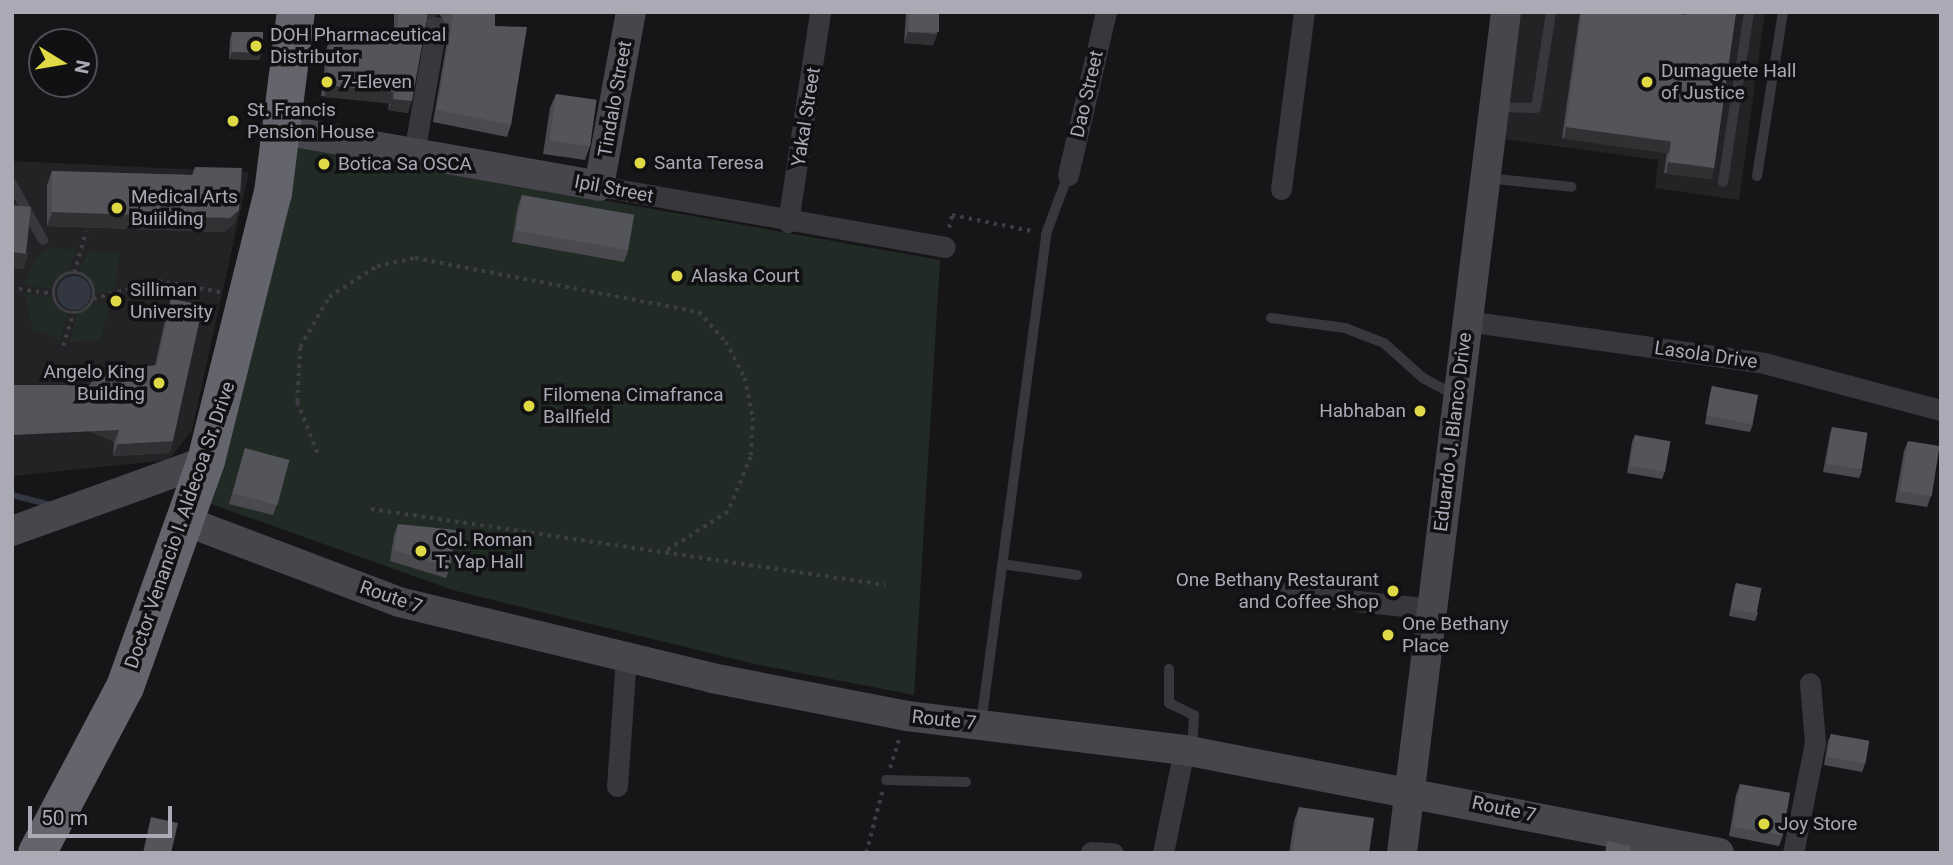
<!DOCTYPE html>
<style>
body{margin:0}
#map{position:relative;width:1953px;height:865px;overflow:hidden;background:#161618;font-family:Roboto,sans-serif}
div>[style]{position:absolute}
.built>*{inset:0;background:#232224}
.green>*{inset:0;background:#222a26}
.water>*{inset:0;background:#323741}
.round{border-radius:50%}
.stream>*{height:6px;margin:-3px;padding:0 3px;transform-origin:3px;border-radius:3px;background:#323741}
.path>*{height:3.5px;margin-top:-1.75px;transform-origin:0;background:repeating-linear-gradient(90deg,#3e3d43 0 3.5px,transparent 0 8.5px)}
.path>.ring{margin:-1.75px;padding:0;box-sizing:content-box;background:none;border:3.5px solid #3e3d43;border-radius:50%}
.lane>*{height:10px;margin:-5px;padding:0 5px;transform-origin:5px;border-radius:5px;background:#38373c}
.street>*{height:21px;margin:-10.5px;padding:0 10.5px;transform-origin:10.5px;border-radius:10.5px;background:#38373c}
.secondary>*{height:30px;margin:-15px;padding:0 15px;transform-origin:15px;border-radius:15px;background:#46464c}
.highway>*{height:38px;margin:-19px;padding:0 19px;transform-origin:19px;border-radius:19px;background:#64646d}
.wall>*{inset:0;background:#4a4a4f}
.shaded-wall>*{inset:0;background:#313134;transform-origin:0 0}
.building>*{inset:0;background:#54555a;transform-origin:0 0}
.dots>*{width:19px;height:19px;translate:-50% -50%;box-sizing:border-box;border:4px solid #111113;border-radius:50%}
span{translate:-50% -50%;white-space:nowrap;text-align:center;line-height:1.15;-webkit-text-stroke:7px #111113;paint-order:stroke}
.poi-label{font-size:19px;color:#a9aab6}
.left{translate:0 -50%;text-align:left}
.right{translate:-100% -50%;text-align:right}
.street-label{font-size:19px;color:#a9aab6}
.frame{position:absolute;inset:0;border:14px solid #a9aab6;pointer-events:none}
.north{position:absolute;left:28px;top:28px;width:70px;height:70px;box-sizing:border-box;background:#111113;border:2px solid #4e4e54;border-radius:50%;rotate:101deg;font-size:19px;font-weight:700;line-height:28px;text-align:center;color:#a9aab6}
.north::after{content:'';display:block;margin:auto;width:24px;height:32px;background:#dfd946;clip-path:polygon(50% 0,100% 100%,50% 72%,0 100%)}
.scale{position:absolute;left:28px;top:806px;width:144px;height:32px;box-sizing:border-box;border:4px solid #a9aab6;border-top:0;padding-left:9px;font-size:21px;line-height:24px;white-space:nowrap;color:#a9aab6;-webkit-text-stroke:5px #111113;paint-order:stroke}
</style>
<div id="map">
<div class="built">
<div style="clip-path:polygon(1521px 12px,1765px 12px,1739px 200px,1655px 188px,1658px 160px,1504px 139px)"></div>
<div style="clip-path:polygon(12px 161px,249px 172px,192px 430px,169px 460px,12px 476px)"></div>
</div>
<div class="green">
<div style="clip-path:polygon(298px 146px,940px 260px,914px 695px,759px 665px,456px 591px,208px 503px)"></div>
<div style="clip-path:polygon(49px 247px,76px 250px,70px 270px,53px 289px,24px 285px,35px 259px)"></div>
<div style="clip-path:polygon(88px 251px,120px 254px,114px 292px,96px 294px,79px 271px)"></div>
<div style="clip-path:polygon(24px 293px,52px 297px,68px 316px,60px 341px,33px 329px)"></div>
<div style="clip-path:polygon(112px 302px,100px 340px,69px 343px,76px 315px,94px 303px)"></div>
</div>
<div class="water">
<div class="round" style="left:57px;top:276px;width:34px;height:34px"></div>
</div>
<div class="stream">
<div style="left:12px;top:495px;width:40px;rotate:14.4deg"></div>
</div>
<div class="path">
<div style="left:949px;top:228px;width:13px;rotate:-77deg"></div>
<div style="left:952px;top:215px;width:81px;rotate:11.4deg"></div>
<div style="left:74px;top:273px;width:43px;rotate:-73.7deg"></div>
<div class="ring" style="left:54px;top:273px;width:36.5px;height:36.5px"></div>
<div style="left:19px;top:289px;width:36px;rotate:8deg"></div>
<div style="left:93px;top:299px;width:67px;rotate:-15.5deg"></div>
<div style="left:158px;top:281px;width:63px;rotate:10.1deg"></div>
<div style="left:63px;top:346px;width:34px;rotate:-73deg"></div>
<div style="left:317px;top:453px;width:55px;rotate:-111.4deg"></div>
<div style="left:297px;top:402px;width:55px;rotate:-86.9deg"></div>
<div style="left:300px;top:347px;width:58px;rotate:-59.9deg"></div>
<div style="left:329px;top:297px;width:57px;rotate:-32.9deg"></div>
<div style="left:377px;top:266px;width:39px;rotate:-12deg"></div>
<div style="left:415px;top:258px;width:289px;rotate:10.8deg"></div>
<div style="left:699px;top:312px;width:40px;rotate:48deg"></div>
<div style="left:726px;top:342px;width:41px;rotate:62.2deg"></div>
<div style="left:745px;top:378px;width:41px;rotate:78.7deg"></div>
<div style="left:753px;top:418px;width:39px;rotate:93deg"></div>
<div style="left:751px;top:457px;width:60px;rotate:112.7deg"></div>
<div style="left:728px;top:512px;width:75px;rotate:147.6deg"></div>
<div style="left:371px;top:509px;width:520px;rotate:8.41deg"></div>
<div style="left:890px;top:768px;width:31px;rotate:-73deg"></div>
<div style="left:866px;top:853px;width:63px;rotate:-75.3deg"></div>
</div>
<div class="lane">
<div style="left:1495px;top:107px;width:41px;rotate:1.4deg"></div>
<div style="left:1536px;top:108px;width:97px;rotate:-81.1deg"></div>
<div style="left:1757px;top:176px;width:166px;rotate:-81deg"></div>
<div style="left:1487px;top:178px;width:85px;rotate:6deg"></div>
<div style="left:1723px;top:182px;width:172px;rotate:-81.3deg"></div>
<div style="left:12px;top:184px;width:64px;rotate:61deg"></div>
<div style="left:1271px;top:318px;width:75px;rotate:7.7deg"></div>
<div style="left:1345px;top:328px;width:42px;rotate:21deg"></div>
<div style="left:1384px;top:343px;width:52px;rotate:41.9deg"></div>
<div style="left:1423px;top:378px;width:36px;rotate:28deg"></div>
<div style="left:1002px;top:564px;width:76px;rotate:8.3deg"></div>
<div style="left:1169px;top:669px;width:34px;rotate:90deg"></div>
<div style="left:1169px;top:703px;width:28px;rotate:26deg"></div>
<div style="left:1194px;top:715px;width:33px;rotate:93deg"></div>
<div style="left:981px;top:724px;width:494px;rotate:-82.4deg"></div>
<div style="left:1046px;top:234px;width:63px;rotate:-69.6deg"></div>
<div style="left:886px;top:780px;width:80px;rotate:1.4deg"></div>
</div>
<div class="street">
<div style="left:414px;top:153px;width:128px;rotate:-80.1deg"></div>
<div style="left:1068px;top:175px;width:167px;rotate:-76.9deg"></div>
<div style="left:599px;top:186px;width:351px;rotate:10deg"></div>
<div style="left:1281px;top:189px;width:178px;rotate:-82.6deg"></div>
<div style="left:788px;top:222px;width:212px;rotate:-81.3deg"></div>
<div style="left:1466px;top:321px;width:301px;rotate:8deg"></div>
<div style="left:1764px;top:363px;width:183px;rotate:14.9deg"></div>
<div style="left:1284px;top:593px;width:148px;rotate:6.2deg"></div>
<div style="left:617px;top:786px;width:128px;rotate:-86deg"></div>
<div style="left:1091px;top:852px;width:22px;rotate:3deg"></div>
<div style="left:1163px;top:853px;width:105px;rotate:-78.5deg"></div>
<div style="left:1793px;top:853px;width:112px;rotate:-78.7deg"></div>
<div style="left:1815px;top:743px;width:60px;rotate:-94.8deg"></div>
</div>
<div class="secondary">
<div style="left:283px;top:130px;width:321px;rotate:10deg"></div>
<div style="left:599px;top:186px;width:177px;rotate:-79.6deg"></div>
<div style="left:185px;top:521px;width:229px;rotate:20.7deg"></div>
<div style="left:399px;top:602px;width:322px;rotate:13.6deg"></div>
<div style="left:712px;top:678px;width:199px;rotate:11deg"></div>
<div style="left:907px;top:716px;width:279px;rotate:7deg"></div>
<div style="left:1184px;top:750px;width:545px;rotate:10.9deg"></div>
<div style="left:12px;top:531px;width:206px;rotate:-19.8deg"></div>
<div style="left:1402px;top:853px;width:847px;rotate:-82.95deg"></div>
</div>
<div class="highway">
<div style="left:37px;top:853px;width:188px;rotate:-62.1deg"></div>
<div style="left:125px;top:687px;width:240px;rotate:-70.3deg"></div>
<div style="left:206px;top:461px;width:276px;rotate:-76deg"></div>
<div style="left:273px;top:193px;width:182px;rotate:-82.8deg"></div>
</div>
<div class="wall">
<div style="clip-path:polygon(394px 12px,495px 12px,495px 26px,511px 125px,507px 137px,433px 122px,449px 29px,439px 14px,426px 23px,408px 113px,388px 110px,389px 103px,321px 96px,327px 47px,331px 36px,394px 42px)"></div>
<div style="clip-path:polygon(906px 12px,939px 12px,937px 34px,933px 45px,904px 43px)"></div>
<div style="clip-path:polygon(1580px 12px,1669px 12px,1685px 15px,1685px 12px,1736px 12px,1714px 168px,1711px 179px,1664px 173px,1667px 152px,1562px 138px)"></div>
<div style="clip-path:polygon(232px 32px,262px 53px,259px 60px,229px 59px,230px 39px)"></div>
<div style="clip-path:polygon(556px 94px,590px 146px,585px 160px,543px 154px,550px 108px)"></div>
<div style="clip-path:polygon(195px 167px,239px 210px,234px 224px,224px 232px,47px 226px,47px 185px,52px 171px,192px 175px)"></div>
<div style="clip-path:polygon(522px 195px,628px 251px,624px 262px,512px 242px,518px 206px)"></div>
<div style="clip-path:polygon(171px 299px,173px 441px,169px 453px,113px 456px,114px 442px,90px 385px,94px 372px,155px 366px,167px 311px)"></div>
<div style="clip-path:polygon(1712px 386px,1753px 424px,1750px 432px,1705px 424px,1710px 394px)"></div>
<div style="clip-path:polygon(1832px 427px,1862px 471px,1859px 478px,1823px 472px,1830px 434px)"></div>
<div style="clip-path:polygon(1635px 435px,1665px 471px,1662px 479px,1627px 473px,1632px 442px)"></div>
<div style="clip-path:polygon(1908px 441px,1931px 496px,1927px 507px,1895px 502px,1904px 451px)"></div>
<div style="clip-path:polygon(245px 448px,277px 504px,273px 515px,229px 504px)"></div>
<div style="clip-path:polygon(398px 524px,450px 568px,446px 578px,390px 561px,394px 535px)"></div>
<div style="clip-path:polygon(1736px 583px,1758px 613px,1755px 621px,1729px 616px,1734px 590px)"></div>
<div style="clip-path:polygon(1831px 734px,1865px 764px,1862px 772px,1824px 765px,1828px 741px)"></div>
<div style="clip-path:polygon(1740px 784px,1783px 835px,1779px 846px,1729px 836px,1736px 795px)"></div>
<div style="clip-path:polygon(1299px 807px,1369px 853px,1289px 853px,1294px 821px)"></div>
</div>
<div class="shaded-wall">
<div style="clip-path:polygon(428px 12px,440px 12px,439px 14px,423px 24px)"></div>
<div style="clip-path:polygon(908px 32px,937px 34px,933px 45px,904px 43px)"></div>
<div style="clip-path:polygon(232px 52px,262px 53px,259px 60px,229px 59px)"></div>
<div style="left:326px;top:85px;width:68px;height:12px;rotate:6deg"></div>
<div style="clip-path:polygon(393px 99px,412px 101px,408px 113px,388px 110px)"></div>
<div style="left:1566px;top:127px;width:106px;height:12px;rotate:8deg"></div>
<div style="left:1668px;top:162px;width:46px;height:12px;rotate:7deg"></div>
<div style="clip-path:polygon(239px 210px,234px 224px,224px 232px,47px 226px,52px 212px)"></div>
<div style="clip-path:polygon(12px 252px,29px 253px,23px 269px,12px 269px)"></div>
<div style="left:119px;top:430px;width:13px;height:107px;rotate:113deg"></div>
<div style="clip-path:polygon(173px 441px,169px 453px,113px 456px,118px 444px)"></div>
</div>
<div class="building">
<div style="clip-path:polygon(398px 12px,428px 12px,412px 101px,393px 99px,394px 92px,326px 85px,331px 36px,398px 43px)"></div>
<div style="clip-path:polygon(450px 12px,495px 12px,495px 26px,527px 27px,511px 125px,437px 110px,453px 17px)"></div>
<div style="left:909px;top:12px;width:30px;height:20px"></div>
<div style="clip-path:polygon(1582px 12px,1669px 12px,1687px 15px,1688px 12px,1736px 12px,1714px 168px,1668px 162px,1671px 141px,1566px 127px)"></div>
<div style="left:232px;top:32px;width:31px;height:20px"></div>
<div style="left:556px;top:94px;width:41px;height:47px;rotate:8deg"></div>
<div style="clip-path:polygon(195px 167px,242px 168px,239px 210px,230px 218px,52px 212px,52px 171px,193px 175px)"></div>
<div style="left:522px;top:195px;width:114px;height:36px;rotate:10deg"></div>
<div style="left:12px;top:205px;width:19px;height:47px;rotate:6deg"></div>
<div style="clip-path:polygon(171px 299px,203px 305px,173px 441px,118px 444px,119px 430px,12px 435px,12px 385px,97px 385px,94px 372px,157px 365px)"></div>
<div style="left:1712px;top:386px;width:47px;height:30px;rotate:11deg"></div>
<div style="left:1832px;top:427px;width:36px;height:37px;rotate:9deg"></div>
<div style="left:1635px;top:435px;width:36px;height:31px;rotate:10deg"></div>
<div style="left:1908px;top:441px;width:32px;height:51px;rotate:9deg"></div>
<div style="left:245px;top:448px;width:46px;height:47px;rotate:15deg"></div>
<div style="clip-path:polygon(398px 524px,456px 530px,450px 568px,394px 550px)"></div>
<div style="left:1736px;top:583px;width:26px;height:26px;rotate:11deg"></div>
<div style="left:1831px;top:734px;width:39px;height:23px;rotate:10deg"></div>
<div style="left:1740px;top:784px;width:51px;height:43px;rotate:10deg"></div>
<div style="clip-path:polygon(1299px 807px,1374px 818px,1369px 853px,1292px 853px)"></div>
<div style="clip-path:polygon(151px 817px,178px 823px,171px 853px,143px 853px)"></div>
<div style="clip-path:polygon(1607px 841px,1630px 846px,1629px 853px,1605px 853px)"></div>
</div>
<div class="dots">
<div style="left:256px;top:46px;background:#dfd946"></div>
<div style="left:327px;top:82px;background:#dfd946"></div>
<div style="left:1647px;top:82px;background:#dfd946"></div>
<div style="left:233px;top:121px;background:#dfd946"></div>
<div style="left:640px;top:163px;background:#dfd946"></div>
<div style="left:324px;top:164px;background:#dfd946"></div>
<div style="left:117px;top:208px;background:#dfd946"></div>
<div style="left:677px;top:276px;background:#dfd946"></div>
<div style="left:116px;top:301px;background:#dfd946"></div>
<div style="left:159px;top:383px;background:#dfd946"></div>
<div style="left:529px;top:406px;background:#dfd946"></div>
<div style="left:1420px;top:411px;background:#dfd946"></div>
<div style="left:421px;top:551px;background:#dfd946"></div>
<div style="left:1393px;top:591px;background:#dfd946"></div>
<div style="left:1388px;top:635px;background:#dfd946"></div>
<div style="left:1764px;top:824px;background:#dfd946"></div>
</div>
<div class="poi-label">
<span class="left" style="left:270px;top:46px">DOH Pharmaceutical<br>Distributor</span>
<span class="left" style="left:1661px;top:82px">Dumaguete Hall<br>of Justice</span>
<span class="left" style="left:341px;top:82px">7-Eleven</span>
<span class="left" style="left:247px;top:121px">St. Francis<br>Pension House</span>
<span class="left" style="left:654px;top:163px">Santa Teresa</span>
<span class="left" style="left:338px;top:164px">Botica Sa OSCA</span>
<span class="left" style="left:131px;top:208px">Medical Arts<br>Buiilding</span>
<span class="left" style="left:691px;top:276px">Alaska Court</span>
<span class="left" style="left:130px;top:301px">Silliman<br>University</span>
<span class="right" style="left:145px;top:383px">Angelo King<br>Building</span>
<span class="left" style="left:543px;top:406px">Filomena Cimafranca<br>Ballfield</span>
<span class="right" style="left:1406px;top:411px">Habhaban</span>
<span class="left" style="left:435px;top:551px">Col. Roman<br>T. Yap Hall</span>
<span class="right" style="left:1379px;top:591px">One Bethany Restaurant<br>and Coffee Shop</span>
<span class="left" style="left:1402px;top:635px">One Bethany<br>Place</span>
<span class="left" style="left:1778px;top:824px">Joy Store</span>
</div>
<div class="street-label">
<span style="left:1087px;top:94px;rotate:-77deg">Dao Street</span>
<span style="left:615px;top:99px;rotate:-80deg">Tindalo Street</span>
<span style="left:806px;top:117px;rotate:-81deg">Yakal Street</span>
<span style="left:614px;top:189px;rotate:11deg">Ipil Street</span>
<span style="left:1706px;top:355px;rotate:8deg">Lasola Drive</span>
<span style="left:1453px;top:432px;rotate:-83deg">Eduardo J. Blanco Drive</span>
<span style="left:180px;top:525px;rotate:-71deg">Doctor Venancio I. Aldecoa Sr. Drive</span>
<span style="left:391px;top:597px;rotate:19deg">Route 7</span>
<span style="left:944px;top:720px;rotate:6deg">Route 7</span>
<span style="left:1504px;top:809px;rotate:12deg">Route 7</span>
</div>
<div class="frame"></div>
<div class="north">N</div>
<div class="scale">50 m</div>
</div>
